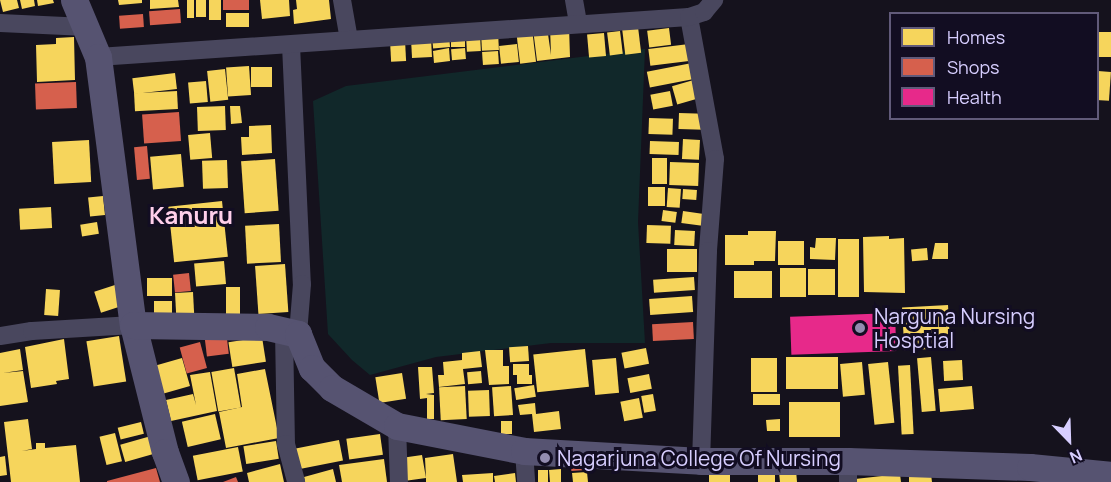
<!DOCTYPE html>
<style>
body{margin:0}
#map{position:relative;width:1111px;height:482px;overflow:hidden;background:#15121d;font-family:Manrope,sans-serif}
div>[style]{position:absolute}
.green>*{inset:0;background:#11282a}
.homes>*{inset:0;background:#f6d55c;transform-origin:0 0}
.shops>*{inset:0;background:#d6604d;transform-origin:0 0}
.health>*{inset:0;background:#e7298a;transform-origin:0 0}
.street>*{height:18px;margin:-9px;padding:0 9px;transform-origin:9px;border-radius:9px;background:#49475e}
.secondary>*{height:27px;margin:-13.5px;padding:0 13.5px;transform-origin:13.5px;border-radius:13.5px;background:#565371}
.dots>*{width:16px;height:16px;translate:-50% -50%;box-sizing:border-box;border:3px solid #120d22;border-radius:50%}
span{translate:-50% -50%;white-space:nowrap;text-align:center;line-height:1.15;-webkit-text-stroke:6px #120d22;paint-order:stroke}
.poi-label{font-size:21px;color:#d7ceff}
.left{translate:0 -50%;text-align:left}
.quarter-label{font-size:24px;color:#ffd0eb;font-weight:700}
.legend{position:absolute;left:889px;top:12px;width:210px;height:108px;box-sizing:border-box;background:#120d22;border:2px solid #615a7a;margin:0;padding:8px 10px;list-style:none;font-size:18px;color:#d7ceff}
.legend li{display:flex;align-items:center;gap:12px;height:30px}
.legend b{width:30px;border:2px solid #615a7a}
.north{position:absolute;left:1039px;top:410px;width:60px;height:60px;-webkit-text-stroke:4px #120d22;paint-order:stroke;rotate:157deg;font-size:16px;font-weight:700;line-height:24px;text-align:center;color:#d7ceff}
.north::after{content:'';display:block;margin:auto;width:21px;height:27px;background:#d7ceff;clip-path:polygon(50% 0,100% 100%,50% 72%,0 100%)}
</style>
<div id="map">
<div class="green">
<div style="clip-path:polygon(645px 49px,638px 222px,645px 343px,551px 343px,436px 357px,370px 375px,352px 360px,328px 334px,313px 101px,346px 86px)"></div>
</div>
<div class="homes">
<div style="clip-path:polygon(0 0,17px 0,19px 8px,3px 12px)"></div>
<div style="clip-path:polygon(20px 0,34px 0,35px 6px,22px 9px)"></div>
<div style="clip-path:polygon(37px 0,53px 0,54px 3px,38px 6px)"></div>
<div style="clip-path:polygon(118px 0,142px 0,142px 3px,119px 5px)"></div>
<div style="clip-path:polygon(150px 0,178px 0,179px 7px,150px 9px)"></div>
<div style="left:187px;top:0;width:7px;height:18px"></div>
<div style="left:196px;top:0;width:10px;height:17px"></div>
<div style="left:209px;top:0;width:12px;height:20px"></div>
<div style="clip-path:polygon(260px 0,289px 0,290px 16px,262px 19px)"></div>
<div style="clip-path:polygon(296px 0,329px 0,331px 19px,294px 24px,293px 10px,297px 9px)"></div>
<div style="left:226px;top:13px;width:23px;height:14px"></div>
<div style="clip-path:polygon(569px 26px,570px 57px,537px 61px,533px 29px,547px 27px,551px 55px,550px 27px)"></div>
<div style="left:638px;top:27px;width:26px;height:16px;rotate:83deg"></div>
<div style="left:669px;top:28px;width:17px;height:22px;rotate:83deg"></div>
<div style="left:532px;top:29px;width:33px;height:16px;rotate:83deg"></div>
<div style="left:620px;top:31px;width:23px;height:13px;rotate:83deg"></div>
<div style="left:498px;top:32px;width:18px;height:17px;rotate:87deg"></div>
<div style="left:1098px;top:32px;width:13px;height:25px"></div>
<div style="left:604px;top:33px;width:23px;height:17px;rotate:85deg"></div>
<div style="left:480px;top:34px;width:17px;height:14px;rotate:87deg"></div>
<div style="left:449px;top:35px;width:12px;height:17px;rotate:85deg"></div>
<div style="left:451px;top:35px;width:14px;height:12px"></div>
<div style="clip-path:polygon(74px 37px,75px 80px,37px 82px,36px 45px,56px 44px,56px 38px)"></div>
<div style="left:431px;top:38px;width:19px;height:20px;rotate:87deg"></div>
<div style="left:405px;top:40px;width:21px;height:15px;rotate:87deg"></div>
<div style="left:517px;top:44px;width:18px;height:18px;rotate:84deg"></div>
<div style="left:689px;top:44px;width:17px;height:41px;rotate:83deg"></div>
<div style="clip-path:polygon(449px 48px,450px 61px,434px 63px,433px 51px)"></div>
<div style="left:465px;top:48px;width:11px;height:14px;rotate:85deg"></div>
<div style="left:498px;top:51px;width:13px;height:16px;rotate:86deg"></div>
<div style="left:692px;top:63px;width:16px;height:46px;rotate:79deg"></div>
<div style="left:249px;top:66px;width:29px;height:23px;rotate:86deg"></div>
<div style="left:272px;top:67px;width:20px;height:21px;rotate:90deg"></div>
<div style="left:225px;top:69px;width:31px;height:18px;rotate:84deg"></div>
<div style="left:1098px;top:71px;width:13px;height:29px;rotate:4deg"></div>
<div style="left:175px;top:73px;width:16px;height:43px;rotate:83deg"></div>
<div style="left:697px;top:79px;width:19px;height:26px;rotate:74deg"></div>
<div style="left:206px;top:81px;width:21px;height:18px;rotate:85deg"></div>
<div style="left:177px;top:91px;width:18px;height:43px;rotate:87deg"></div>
<div style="left:670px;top:91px;width:15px;height:20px;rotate:79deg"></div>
<div style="left:225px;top:106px;width:24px;height:28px;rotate:88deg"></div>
<div style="clip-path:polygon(230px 106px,240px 106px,242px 123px,231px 124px)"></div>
<div style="left:679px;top:113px;width:25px;height:16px;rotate:2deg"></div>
<div style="left:649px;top:118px;width:24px;height:16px;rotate:2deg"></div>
<div style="clip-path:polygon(271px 125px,272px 153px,242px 155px,241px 137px,249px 137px,249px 126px)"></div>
<div style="left:210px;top:133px;width:25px;height:22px;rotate:85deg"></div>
<div style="left:683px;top:139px;width:17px;height:20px;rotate:3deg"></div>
<div style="left:89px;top:140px;width:42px;height:37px;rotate:87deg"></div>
<div style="left:650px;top:141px;width:29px;height:13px;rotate:2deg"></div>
<div style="left:181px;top:154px;width:33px;height:31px;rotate:85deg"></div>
<div style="left:652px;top:158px;width:15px;height:26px"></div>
<div style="left:275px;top:159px;width:52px;height:34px;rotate:86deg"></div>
<div style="left:227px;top:160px;width:28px;height:25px;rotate:88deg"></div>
<div style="left:670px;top:162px;width:29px;height:23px;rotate:2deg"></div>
<div style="left:648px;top:187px;width:17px;height:19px"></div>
<div style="left:668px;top:188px;width:13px;height:19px;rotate:4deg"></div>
<div style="left:683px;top:189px;width:14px;height:10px;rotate:4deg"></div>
<div style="left:103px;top:196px;width:19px;height:15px;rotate:84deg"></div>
<div style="left:222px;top:201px;width:56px;height:54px;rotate:84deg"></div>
<div style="left:51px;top:207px;width:21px;height:32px;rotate:87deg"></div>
<div style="left:663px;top:210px;width:14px;height:11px;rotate:8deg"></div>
<div style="left:683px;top:211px;width:21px;height:12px;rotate:8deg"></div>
<div style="left:97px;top:222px;width:12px;height:17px;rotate:81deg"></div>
<div style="left:279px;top:224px;width:38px;height:34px;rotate:87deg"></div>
<div style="left:647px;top:225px;width:24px;height:18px;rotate:2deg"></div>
<div style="left:675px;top:230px;width:20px;height:15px;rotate:3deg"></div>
<div style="clip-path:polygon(748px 231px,776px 231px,775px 261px,754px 261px,754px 265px,725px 265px,725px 235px,748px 235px)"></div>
<div style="clip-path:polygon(889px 236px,889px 239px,904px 238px,905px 293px,864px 292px,863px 237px)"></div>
<div style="clip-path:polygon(816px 238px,836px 238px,835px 260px,810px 259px,810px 247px,815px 248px)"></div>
<div style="left:838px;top:239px;width:21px;height:58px"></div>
<div style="left:778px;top:241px;width:26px;height:24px"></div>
<div style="clip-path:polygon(935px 243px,948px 243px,948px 259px,932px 259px)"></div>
<div style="left:927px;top:248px;width:12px;height:16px;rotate:85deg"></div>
<div style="left:667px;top:249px;width:30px;height:23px"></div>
<div style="left:224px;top:261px;width:23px;height:30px;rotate:85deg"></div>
<div style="left:285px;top:264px;width:48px;height:30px;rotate:86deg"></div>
<div style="left:780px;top:268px;width:26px;height:29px"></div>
<div style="left:808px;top:269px;width:27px;height:26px"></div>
<div style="left:734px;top:271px;width:38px;height:27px"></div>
<div style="left:694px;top:277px;width:13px;height:41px;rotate:86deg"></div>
<div style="left:172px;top:278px;width:18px;height:25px;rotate:90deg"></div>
<div style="left:118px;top:284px;width:22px;height:25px;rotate:72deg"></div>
<div style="left:226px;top:287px;width:14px;height:34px"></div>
<div style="left:46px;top:289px;width:14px;height:26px;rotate:4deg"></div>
<div style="left:193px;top:292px;width:21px;height:18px;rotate:87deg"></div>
<div style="left:692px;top:296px;width:16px;height:43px;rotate:86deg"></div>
<div style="left:172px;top:301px;width:20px;height:18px;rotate:90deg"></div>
<div style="left:948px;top:305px;width:43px;height:46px;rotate:87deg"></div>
<div style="left:119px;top:336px;width:46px;height:33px;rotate:81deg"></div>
<div style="left:262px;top:337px;width:25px;height:34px;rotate:81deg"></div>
<div style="clip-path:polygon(64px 339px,69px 379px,56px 381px,57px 384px,31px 388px,25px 347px)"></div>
<div style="left:528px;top:346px;width:15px;height:19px;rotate:86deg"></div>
<div style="left:646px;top:348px;width:16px;height:25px;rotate:79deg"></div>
<div style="clip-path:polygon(20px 349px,23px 370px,3px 373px,23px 371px,28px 402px,0 406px,0 353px)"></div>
<div style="left:585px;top:349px;width:38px;height:52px;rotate:84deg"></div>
<div style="clip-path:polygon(485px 350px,503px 350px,503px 366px,509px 366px,509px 384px,489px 385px)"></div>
<div style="clip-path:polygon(480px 351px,482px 367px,463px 369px,465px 384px,439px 387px,438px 375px,444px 375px,443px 362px,462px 360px,462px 353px)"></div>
<div style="left:786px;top:357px;width:52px;height:32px"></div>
<div style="left:931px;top:357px;width:54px;height:14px;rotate:85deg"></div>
<div style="left:182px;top:358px;width:29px;height:30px;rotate:74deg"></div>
<div style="left:616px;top:358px;width:35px;height:24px;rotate:85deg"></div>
<div style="left:751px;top:358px;width:26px;height:34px"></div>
<div style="left:962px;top:360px;width:20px;height:19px;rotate:87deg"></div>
<div style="left:862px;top:362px;width:33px;height:22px;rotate:85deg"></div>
<div style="left:888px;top:362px;width:61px;height:20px;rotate:84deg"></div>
<div style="left:513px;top:364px;width:16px;height:11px"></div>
<div style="left:910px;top:365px;width:69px;height:12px;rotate:87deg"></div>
<div style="clip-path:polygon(418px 367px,432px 367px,434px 393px,426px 394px,434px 395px,434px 419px,427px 419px,427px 398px,420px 399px)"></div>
<div style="left:234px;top:368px;width:40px;height:23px;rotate:80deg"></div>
<div style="clip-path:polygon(265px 369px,279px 438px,226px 448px,219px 412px,242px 407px,237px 374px)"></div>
<div style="left:481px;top:371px;width:12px;height:14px;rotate:85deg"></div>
<div style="clip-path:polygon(210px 372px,217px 411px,171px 421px,166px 400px,193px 394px,196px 405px,190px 375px)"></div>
<div style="left:402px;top:373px;width:26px;height:27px;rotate:81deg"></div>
<div style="left:649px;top:374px;width:15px;height:22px;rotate:79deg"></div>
<div style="left:532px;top:375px;width:9px;height:15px;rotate:90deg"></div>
<div style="left:534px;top:385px;width:12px;height:20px;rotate:81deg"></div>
<div style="left:465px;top:386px;width:33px;height:26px;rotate:87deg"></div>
<div style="left:511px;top:386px;width:29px;height:19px;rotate:86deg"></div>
<div style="left:972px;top:386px;width:23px;height:34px;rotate:85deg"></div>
<div style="left:489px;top:390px;width:26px;height:21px;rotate:88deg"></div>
<div style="left:653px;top:394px;width:17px;height:12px;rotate:80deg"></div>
<div style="left:780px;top:394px;width:11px;height:27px;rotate:90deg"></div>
<div style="left:639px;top:398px;width:20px;height:19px;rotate:79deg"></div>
<div style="left:840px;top:402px;width:35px;height:51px;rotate:90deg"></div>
<div style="clip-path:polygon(535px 403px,536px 414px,559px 411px,561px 429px,534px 432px,532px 414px,520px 415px,518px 405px)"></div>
<div style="left:215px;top:414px;width:26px;height:34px;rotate:77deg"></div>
<div style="clip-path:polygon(28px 419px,32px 449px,22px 451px,36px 449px,36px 443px,45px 443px,45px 448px,76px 445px,80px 482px,11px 482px,4px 422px)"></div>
<div style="clip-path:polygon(780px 419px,780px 431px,767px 431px,766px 420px)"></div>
<div style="left:501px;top:421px;width:11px;height:13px"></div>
<div style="left:141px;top:422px;width:12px;height:24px;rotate:76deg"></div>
<div style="left:115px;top:433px;width:29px;height:16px;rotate:76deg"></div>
<div style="left:380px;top:434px;width:21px;height:34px;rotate:82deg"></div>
<div style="left:151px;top:436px;width:18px;height:32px;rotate:74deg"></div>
<div style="left:339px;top:440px;width:21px;height:44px;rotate:79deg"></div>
<div style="left:276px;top:441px;width:18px;height:33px;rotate:81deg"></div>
<div style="left:238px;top:447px;width:25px;height:46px;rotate:79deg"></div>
<div style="clip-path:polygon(453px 454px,457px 482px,426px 482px,426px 478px,404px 481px,401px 458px,422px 455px,426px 478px,425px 458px)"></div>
<div style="clip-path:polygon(5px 456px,7px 475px,0 476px,0 457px)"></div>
<div style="clip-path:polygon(384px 459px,387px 482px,342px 482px,339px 465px)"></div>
<div style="clip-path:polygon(280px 464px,284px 482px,249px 482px,247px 473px)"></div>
<div style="clip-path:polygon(333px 469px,336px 482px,305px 482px,304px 477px)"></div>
<div style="clip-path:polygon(561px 469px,561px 482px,550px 482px,549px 470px)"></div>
<div style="left:538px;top:470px;width:10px;height:12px"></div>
<div style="clip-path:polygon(796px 470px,797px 482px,780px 482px,779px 472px)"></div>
<div style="clip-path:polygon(587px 472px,588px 482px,573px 482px,572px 473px)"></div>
<div style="left:775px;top:472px;width:10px;height:17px;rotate:90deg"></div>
<div style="clip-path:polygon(493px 473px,493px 482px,463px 482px,462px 475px)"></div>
<div style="clip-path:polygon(515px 473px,516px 482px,495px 482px,494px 476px)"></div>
<div style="left:730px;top:474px;width:8px;height:21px;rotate:90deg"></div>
<div style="clip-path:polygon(900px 474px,901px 482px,855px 482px,855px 479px)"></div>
<div style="clip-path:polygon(931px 474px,932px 482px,909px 482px,909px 477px)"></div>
</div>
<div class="shops">
<div style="left:223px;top:0;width:26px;height:10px"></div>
<div style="left:180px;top:9px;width:14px;height:31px;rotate:86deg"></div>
<div style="left:143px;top:14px;width:13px;height:24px;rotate:86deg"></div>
<div style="left:76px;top:82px;width:26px;height:41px;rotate:88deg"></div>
<div style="left:179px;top:112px;width:29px;height:37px;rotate:86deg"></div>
<div style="left:147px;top:146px;width:33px;height:13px;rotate:85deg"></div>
<div style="left:189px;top:273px;width:18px;height:16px;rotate:84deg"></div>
<div style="left:693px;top:322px;width:17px;height:41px;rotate:87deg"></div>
<div style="left:226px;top:331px;width:23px;height:22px;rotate:83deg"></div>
<div style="left:200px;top:342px;width:27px;height:21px;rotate:75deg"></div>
<div style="left:585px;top:456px;width:14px;height:15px;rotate:86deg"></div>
<div style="clip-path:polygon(156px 468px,160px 482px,107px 482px,107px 481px)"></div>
<div style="clip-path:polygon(236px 477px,238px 482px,223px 482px)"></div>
</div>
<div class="health">
<div style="left:895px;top:313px;width:38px;height:105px;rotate:88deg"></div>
</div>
<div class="street">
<div style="left:342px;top:0;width:40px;rotate:80deg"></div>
<div style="left:574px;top:0;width:23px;rotate:80deg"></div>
<div style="left:689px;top:17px;width:144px;rotate:79.6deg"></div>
<div style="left:715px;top:159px;width:92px;rotate:94.4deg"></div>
<div style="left:708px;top:251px;width:210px;rotate:91.9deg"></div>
<div style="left:0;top:23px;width:86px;rotate:2.7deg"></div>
<div style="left:291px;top:45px;width:239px;rotate:87.4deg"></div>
<div style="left:302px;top:284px;width:50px;rotate:94.6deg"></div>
<div style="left:98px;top:57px;width:592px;rotate:-3.87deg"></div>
<div style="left:689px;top:17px;width:16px;rotate:-18deg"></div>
<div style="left:704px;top:12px;width:16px;rotate:-50deg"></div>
<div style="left:284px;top:331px;width:113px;rotate:89deg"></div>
<div style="left:286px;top:444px;width:39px;rotate:75deg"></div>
<div style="left:0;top:336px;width:32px;rotate:-9deg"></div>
<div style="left:32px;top:331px;width:101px;rotate:-3.4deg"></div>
<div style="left:397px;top:426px;width:56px;rotate:88deg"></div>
<div style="left:524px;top:451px;width:31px;rotate:86deg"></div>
<div style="left:848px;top:461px;width:21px;rotate:90deg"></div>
</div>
<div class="secondary">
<div style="left:74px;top:0;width:62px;rotate:67.2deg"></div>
<div style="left:98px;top:57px;width:270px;rotate:82.6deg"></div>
<div style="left:133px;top:325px;width:131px;rotate:75.9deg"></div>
<div style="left:165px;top:452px;width:32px;rotate:70deg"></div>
<div style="left:133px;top:325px;width:135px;rotate:0.8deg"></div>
<div style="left:268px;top:327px;width:31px;rotate:13deg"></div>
<div style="left:298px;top:334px;width:37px;rotate:68deg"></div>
<div style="left:312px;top:368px;width:28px;rotate:45deg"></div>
<div style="left:332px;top:388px;width:75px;rotate:30.3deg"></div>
<div style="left:397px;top:426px;width:129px;rotate:11.1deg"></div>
<div style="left:524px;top:451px;width:177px;rotate:3.2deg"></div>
<div style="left:701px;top:461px;width:147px"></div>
<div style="left:848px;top:461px;width:182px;rotate:1.9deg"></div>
<div style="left:1030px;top:467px;width:81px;rotate:5.6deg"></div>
</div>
<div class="dots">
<div style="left:860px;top:328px;background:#938cb0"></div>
<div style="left:545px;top:458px;background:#938cb0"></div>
</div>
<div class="poi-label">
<span class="left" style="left:874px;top:328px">Narguna Nursing<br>Hosptial</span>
<span class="left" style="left:557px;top:458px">Nagarjuna College Of Nursing</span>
</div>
<div class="quarter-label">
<span style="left:191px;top:215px">Kanuru</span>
</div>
<ul class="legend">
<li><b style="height:16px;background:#f6d55c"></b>Homes</li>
<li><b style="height:16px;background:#d6604d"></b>Shops</li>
<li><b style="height:16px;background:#e7298a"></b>Health</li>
</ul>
<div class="north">N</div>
</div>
